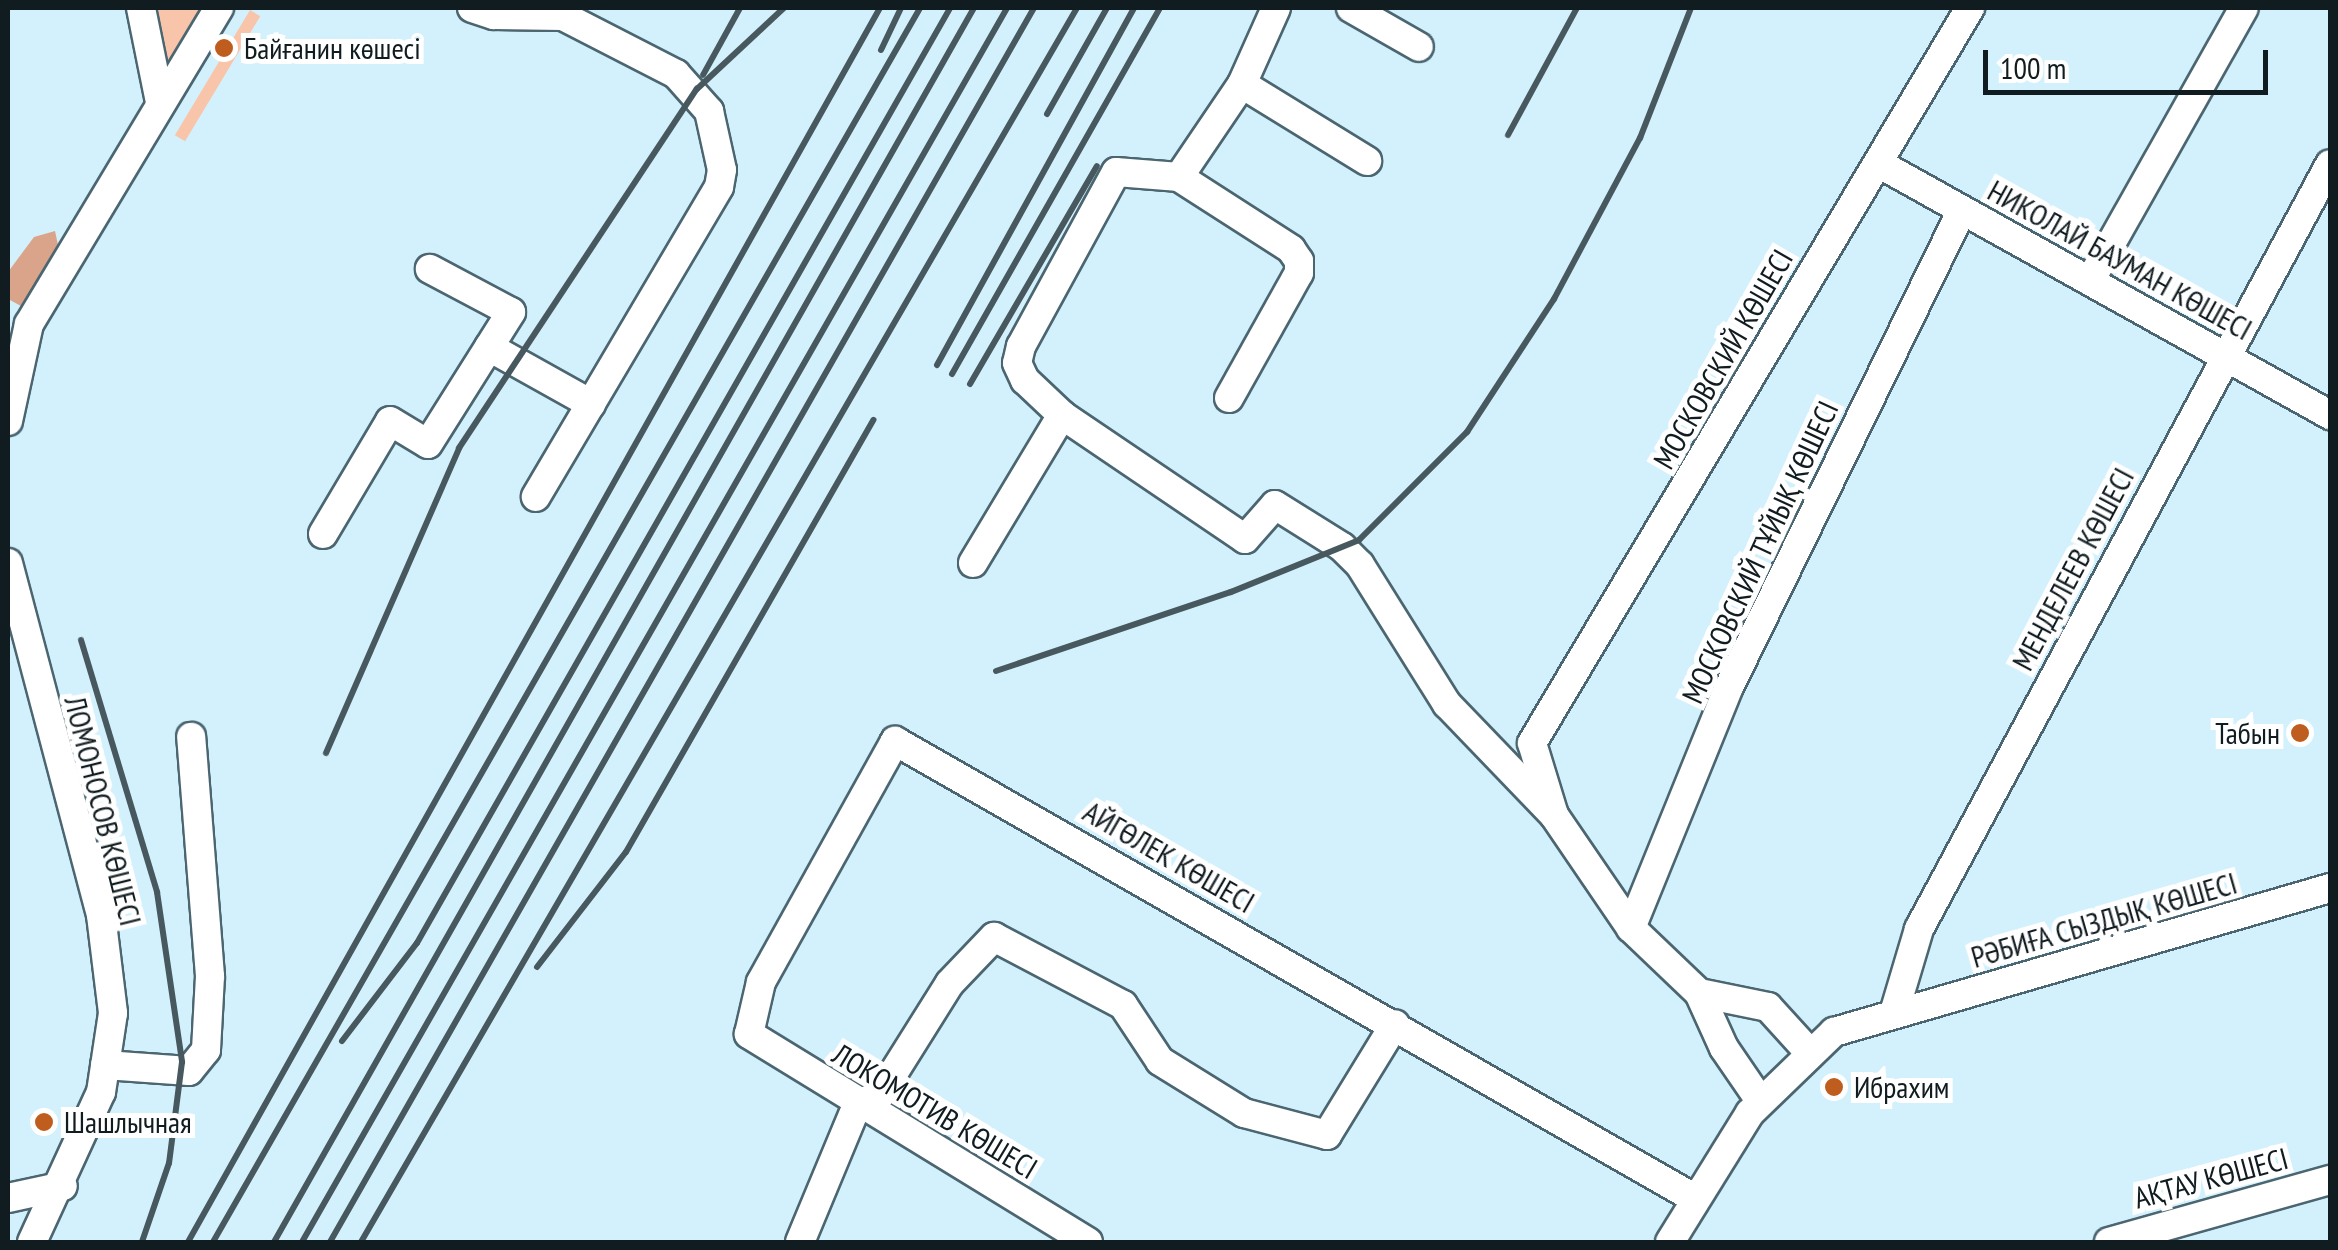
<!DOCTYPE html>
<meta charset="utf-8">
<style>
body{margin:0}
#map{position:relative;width:2338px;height:1250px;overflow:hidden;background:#d3f1fd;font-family:"PT Sans Narrow",sans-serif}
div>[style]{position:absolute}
.green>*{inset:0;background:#f8c5ab;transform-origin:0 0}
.forest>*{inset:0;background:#d9a489}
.roads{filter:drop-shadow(2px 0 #4b6670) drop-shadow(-2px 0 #4b6670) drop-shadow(0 2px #4b6670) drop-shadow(0 -2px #4b6670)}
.minor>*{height:28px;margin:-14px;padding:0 14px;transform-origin:14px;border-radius:14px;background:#fff}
.rail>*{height:6px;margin:-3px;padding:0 3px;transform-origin:3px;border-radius:3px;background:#47585e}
.dots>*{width:28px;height:28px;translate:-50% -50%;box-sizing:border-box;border:5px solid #fff;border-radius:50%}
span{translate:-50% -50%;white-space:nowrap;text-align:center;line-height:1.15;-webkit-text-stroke:10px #fff;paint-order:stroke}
.poi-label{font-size:30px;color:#111c20}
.left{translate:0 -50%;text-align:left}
.right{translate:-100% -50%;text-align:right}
.street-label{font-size:30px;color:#111c20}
.frame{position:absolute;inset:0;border:10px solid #111c20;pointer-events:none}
.scale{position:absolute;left:1983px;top:50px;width:285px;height:45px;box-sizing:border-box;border:5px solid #111c20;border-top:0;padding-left:12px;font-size:30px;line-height:35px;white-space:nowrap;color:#111c20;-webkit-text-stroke:8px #fff;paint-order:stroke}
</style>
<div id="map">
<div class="green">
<div style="clip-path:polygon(152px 8px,204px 8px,165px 74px)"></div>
<div style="left:250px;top:10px;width:12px;height:146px;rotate:31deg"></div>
</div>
<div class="forest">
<div style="clip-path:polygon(55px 231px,58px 245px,29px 302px,21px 306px,8px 299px,8px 272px,34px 237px)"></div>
</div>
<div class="roads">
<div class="minor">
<div style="left:141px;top:8px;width:96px;rotate:78.6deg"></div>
<div style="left:472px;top:8px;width:23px;rotate:18deg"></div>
<div style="left:494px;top:15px;width:69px;rotate:0.8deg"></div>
<div style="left:563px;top:16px;width:127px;rotate:27.2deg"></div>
<div style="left:676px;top:74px;width:50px;rotate:48.3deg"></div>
<div style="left:709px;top:111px;width:60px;rotate:77.6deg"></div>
<div style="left:722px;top:170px;width:17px;rotate:100deg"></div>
<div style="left:719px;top:187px;width:360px;rotate:120.6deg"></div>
<div style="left:1351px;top:8px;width:78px;rotate:29.8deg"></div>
<div style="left:1242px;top:84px;width:147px;rotate:31.6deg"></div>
<div style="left:1878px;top:163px;width:518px;rotate:29.14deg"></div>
<div style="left:1179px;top:177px;width:112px;rotate:-55.9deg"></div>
<div style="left:1242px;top:84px;width:83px;rotate:-65.9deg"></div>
<div style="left:2090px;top:281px;width:313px;rotate:-60.6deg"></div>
<div style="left:489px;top:347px;width:117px;rotate:29.2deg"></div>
<div style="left:1229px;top:398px;width:143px;rotate:-60.8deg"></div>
<div style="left:1299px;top:273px;width:12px;rotate:-90deg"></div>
<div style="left:1299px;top:261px;width:14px;rotate:-124deg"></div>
<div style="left:1291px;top:249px;width:133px;rotate:-147.3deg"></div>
<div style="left:1179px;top:177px;width:63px;rotate:-175.5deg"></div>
<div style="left:1116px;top:172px;width:198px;rotate:118.6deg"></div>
<div style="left:1021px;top:346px;width:17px;rotate:103deg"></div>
<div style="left:1017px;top:363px;width:19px;rotate:65deg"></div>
<div style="left:1025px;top:380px;width:51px;rotate:43.4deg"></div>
<div style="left:1062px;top:415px;width:221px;rotate:34.1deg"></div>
<div style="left:1245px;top:539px;width:45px;rotate:-48.6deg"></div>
<div style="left:1275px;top:505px;width:79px;rotate:32.1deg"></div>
<div style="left:1342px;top:547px;width:25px;rotate:45deg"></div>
<div style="left:1360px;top:565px;width:164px;rotate:58deg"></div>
<div style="left:1447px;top:704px;width:154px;rotate:46.1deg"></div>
<div style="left:8px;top:421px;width:99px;rotate:-77.8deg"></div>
<div style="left:29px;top:324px;width:369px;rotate:-59deg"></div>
<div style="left:323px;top:534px;width:131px;rotate:-59.3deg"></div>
<div style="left:390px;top:421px;width:44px;rotate:31.2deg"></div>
<div style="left:428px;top:444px;width:156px;rotate:-57.8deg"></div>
<div style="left:511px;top:312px;width:92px;rotate:-152deg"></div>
<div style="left:8px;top:563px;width:364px;rotate:75.2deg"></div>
<div style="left:101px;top:915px;width:99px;rotate:83deg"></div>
<div style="left:113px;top:1013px;width:80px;rotate:98.6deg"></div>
<div style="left:101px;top:1092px;width:165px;rotate:114.7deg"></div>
<div style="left:973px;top:563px;width:173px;rotate:-59deg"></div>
<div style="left:1631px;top:928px;width:258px;rotate:-67.9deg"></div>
<div style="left:1728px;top:689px;width:533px;rotate:-63.96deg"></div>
<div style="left:1699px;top:993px;width:60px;rotate:65.6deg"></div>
<div style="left:1724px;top:1048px;width:65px;rotate:55.6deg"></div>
<div style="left:1894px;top:1013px;width:88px;rotate:-73.4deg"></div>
<div style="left:1919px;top:929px;width:868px;rotate:-61.75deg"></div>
<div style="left:1809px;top:1052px;width:61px;rotate:-132.3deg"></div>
<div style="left:1768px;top:1007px;width:70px;rotate:-168.5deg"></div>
<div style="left:1699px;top:993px;width:94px;rotate:-136.3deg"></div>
<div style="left:1631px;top:928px;width:137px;rotate:-124.3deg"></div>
<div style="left:1554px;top:815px;width:75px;rotate:-107deg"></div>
<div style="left:1532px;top:743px;width:856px;rotate:-59.21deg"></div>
<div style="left:105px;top:1065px;width:84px;rotate:4.1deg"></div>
<div style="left:189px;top:1071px;width:27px;rotate:-51deg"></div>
<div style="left:206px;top:1050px;width:74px;rotate:-86.9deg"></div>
<div style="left:210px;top:976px;width:240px;rotate:-94.5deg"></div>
<div style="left:8px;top:1198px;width:56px;rotate:-12.3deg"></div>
<div style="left:800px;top:1242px;width:151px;rotate:-67.4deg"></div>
<div style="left:858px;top:1103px;width:22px;rotate:-18deg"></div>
<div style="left:879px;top:1096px;width:133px;rotate:-57.9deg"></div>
<div style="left:950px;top:983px;width:64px;rotate:-46.3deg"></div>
<div style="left:994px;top:937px;width:146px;rotate:27.8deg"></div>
<div style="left:1123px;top:1005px;width:67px;rotate:56.5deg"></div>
<div style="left:1160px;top:1061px;width:99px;rotate:31.8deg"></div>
<div style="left:1244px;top:1113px;width:86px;rotate:14.8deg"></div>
<div style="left:1327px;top:1135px;width:130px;rotate:-58.5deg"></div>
<div style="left:1088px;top:1242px;width:398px;rotate:-148.5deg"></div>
<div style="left:749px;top:1034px;width:53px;rotate:-77deg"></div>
<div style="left:761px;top:982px;width:276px;rotate:-60.9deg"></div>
<div style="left:895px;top:741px;width:920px;rotate:29.77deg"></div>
<div style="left:1670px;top:1242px;width:152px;rotate:-58.2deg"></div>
<div style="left:1750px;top:1113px;width:117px;rotate:-44deg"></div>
<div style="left:1834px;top:1032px;width:516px;rotate:-16.19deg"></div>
<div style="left:2109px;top:1242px;width:230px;rotate:-15.7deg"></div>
</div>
</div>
<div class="rail">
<div style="left:881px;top:50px;width:47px;rotate:-64.5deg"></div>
<div style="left:703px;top:75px;width:77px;rotate:-61.1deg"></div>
<div style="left:1047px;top:114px;width:122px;rotate:-60.5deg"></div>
<div style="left:1508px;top:135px;width:145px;rotate:-61.5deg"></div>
<div style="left:937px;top:365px;width:408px;rotate:-61.1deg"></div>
<div style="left:952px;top:374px;width:421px;rotate:-60.4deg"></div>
<div style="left:970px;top:384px;width:252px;rotate:-59.8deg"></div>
<div style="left:81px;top:640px;width:263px;rotate:73.2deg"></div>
<div style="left:157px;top:892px;width:172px;rotate:81.6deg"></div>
<div style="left:182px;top:1062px;width:102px;rotate:97.3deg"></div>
<div style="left:169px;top:1163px;width:83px;rotate:108.9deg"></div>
<div style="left:996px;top:671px;width:248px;rotate:-18.6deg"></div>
<div style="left:1231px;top:592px;width:138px;rotate:-22.1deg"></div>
<div style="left:1359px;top:540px;width:153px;rotate:-45deg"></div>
<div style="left:1467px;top:432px;width:159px;rotate:-56.8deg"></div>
<div style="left:1554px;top:299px;width:183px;rotate:-61.9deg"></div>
<div style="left:1640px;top:138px;width:140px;rotate:-68.6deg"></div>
<div style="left:326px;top:753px;width:333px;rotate:-66.4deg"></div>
<div style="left:459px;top:448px;width:431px;rotate:-56.5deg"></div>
<div style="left:697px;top:89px;width:119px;rotate:-43deg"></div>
<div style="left:537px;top:967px;width:145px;rotate:-52.3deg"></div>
<div style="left:626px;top:852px;width:498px;rotate:-60.2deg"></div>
<div style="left:342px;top:1041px;width:123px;rotate:-52.6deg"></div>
<div style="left:417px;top:943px;width:1076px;rotate:-60.31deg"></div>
<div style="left:188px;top:1242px;width:1415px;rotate:-60.72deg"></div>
<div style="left:213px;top:1242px;width:1422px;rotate:-60.19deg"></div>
<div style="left:274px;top:1242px;width:1419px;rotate:-60.44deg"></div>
<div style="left:302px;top:1242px;width:1421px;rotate:-60.26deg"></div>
<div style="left:330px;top:1242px;width:1421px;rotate:-60.3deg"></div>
<div style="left:361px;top:1242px;width:1427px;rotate:-59.88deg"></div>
</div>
<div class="dots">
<div style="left:224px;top:48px;background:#be5d1e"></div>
<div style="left:2300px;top:733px;background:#be5d1e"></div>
<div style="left:1834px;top:1087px;background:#be5d1e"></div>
<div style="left:44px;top:1122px;background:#be5d1e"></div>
</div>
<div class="poi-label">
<span class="left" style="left:244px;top:48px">Байғанин көшесі</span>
<span class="right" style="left:2280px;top:733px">Табын</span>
<span class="left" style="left:1854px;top:1087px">Ибрахим</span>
<span class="left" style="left:64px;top:1122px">Шашлычная</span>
</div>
<div class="street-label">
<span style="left:2120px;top:260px;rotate:29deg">НИКОЛАЙ БАУМАН КӨШЕСІ</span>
<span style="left:1723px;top:359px;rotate:-60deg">МОСКОВСКИЙ КӨШЕСІ</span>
<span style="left:1760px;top:552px;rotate:-65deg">МОСКОВСКИЙ ТҰЙЫҚ КӨШЕСІ</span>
<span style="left:2073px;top:569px;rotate:-62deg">МЕНДЕЛЕЕВ КӨШЕСІ</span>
<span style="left:103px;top:811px;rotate:76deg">ЛОМОНОСОВ КӨШЕСІ</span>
<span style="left:1169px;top:857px;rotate:30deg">АЙГӨЛЕК КӨШЕСІ</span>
<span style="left:2104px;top:920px;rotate:-16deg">РӘБИҒА СЫЗДЫҚ КӨШЕСІ</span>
<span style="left:935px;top:1111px;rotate:31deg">ЛОКОМОТИВ КӨШЕСІ</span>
<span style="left:2211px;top:1178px;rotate:-15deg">АҚТАУ КӨШЕСІ</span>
</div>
<div class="frame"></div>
<div class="scale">100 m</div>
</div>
